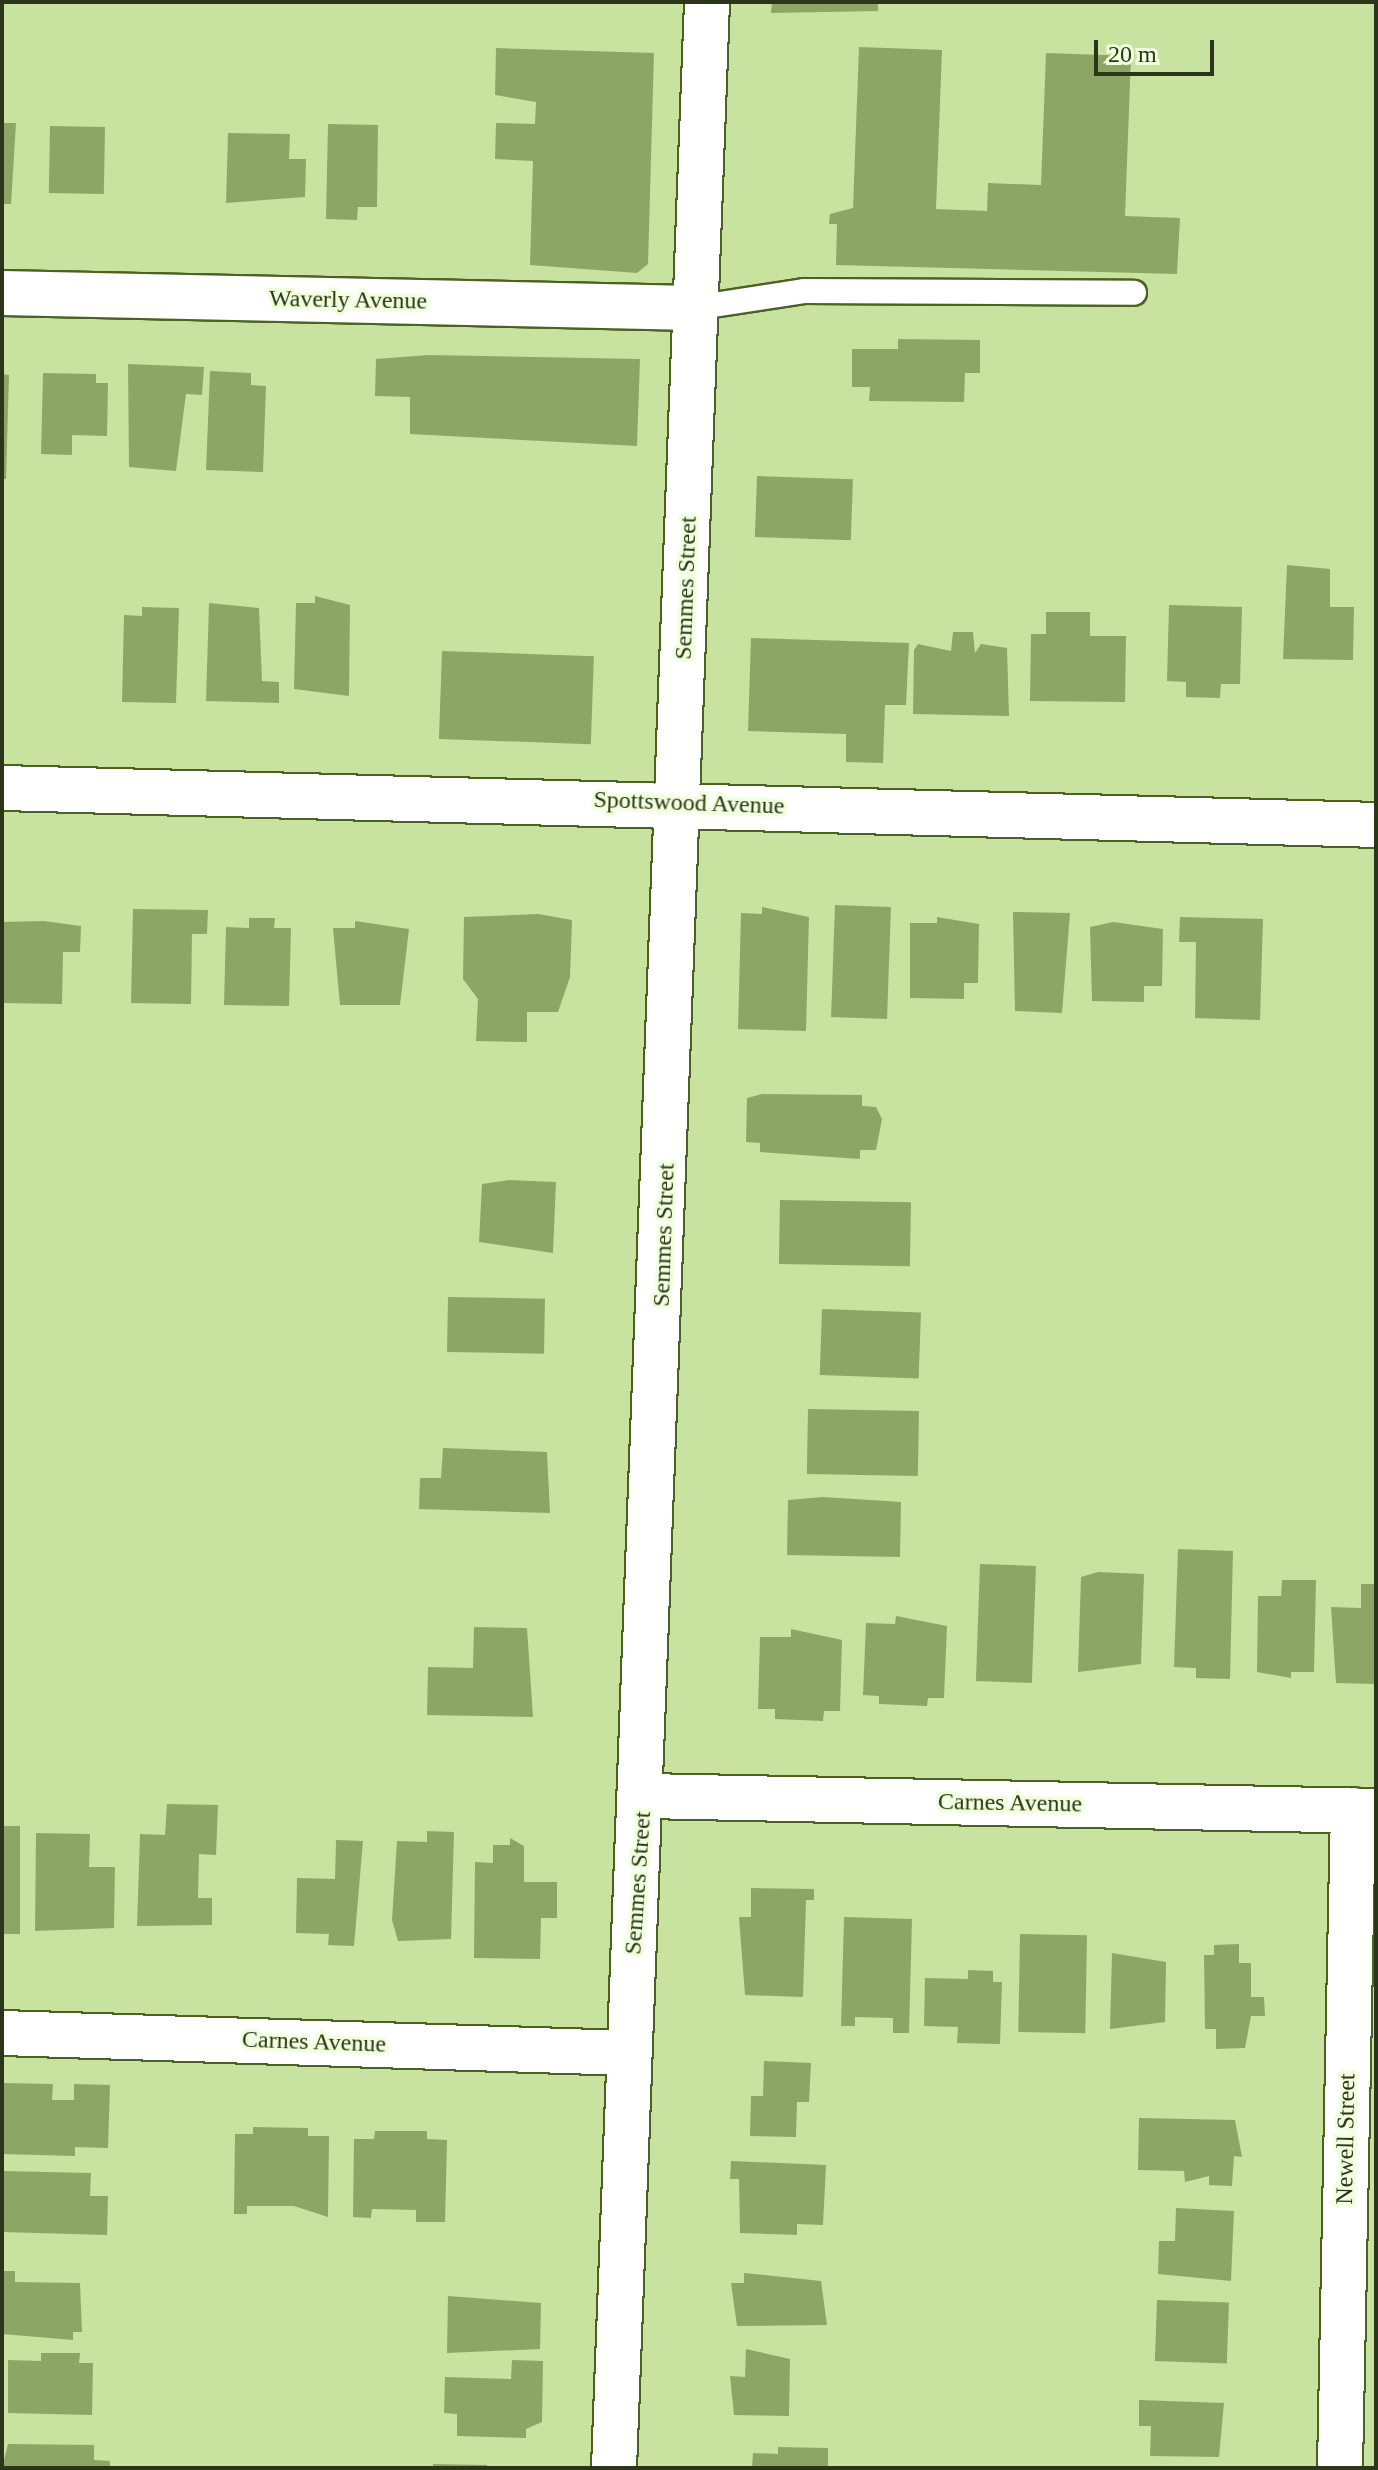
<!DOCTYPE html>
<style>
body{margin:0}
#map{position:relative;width:1378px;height:2470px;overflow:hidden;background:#c8e39f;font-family:Georgia,serif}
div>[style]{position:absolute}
.building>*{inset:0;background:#8da665;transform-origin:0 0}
.roads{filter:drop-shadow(2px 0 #4c6222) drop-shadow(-2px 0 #4c6222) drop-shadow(0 2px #4c6222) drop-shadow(0 -2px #4c6222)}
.service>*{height:24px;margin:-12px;padding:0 12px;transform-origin:12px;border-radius:12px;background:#fff}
.minor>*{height:44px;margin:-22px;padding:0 22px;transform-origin:22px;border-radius:22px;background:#fff}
.tertiary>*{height:44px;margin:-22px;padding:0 22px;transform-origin:22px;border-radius:22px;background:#fff}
.secondary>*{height:44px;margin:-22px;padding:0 22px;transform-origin:22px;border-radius:22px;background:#fff}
span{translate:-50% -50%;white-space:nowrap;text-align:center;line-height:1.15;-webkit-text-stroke:7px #f1ffdd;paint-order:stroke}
.street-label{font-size:24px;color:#2a3519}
.frame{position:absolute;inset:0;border:4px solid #2a3519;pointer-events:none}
.scale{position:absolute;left:1094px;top:40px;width:120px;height:36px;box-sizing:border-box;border:4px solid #2a3519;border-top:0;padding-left:10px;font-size:24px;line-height:28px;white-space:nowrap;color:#2a3519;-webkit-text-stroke:6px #f1ffdd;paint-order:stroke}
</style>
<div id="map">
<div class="building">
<div style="clip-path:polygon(772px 2px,878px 2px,878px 11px,771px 13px)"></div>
<div style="clip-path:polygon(859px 47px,942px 50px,936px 209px,987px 211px,988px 183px,1041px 185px,1046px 53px,1131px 56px,1125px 216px,1180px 218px,1177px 274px,836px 265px,837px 224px,829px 224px,830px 214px,853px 208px)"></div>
<div style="clip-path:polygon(496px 48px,654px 53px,648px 264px,637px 273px,530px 265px,533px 161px,495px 159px,496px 123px,535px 124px,536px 102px,495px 95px)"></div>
<div style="clip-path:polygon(2px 123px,16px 123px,11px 204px,2px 204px)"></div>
<div style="clip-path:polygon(328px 124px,378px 125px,377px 207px,358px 207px,357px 220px,326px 219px)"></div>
<div style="left:50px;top:126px;width:55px;height:67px;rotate:1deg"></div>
<div style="clip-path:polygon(228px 133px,290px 134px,289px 159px,306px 159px,305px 197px,226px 203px)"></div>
<div style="clip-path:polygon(898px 339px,980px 340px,980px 373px,965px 373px,964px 402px,869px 401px,870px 387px,852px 387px,852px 349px,898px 349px)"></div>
<div style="clip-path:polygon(428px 355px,640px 359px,637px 446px,410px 434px,410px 397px,375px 396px,376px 359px)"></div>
<div style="clip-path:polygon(128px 364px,204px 367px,202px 395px,186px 394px,176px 471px,129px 467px)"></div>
<div style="clip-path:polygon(210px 371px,251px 373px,251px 385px,266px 386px,263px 472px,206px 470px)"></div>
<div style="clip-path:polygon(43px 373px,96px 374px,96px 383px,108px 383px,107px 436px,72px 435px,72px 455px,41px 454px)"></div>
<div style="clip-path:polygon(2px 374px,9px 375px,6px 479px,2px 479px)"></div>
<div style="left:757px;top:476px;width:96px;height:61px;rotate:2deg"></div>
<div style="clip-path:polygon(1287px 565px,1330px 569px,1330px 607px,1354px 607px,1353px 660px,1283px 659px)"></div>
<div style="clip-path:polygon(315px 596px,350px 605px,349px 696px,294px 689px,296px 603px,315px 603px)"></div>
<div style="clip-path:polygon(209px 603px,259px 608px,262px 681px,279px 682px,279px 703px,206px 701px)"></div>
<div style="clip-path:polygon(1169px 605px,1242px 607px,1240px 684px,1221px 684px,1220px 698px,1186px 697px,1186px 682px,1167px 681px)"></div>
<div style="clip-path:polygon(142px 607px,179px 608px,176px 703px,122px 702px,124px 615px,142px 616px)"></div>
<div style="clip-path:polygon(1046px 612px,1090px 612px,1090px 636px,1126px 636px,1125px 702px,1030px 701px,1031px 634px,1046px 634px)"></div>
<div style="clip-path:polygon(953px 632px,973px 632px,975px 653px,981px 644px,1007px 648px,1009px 716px,913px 714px,914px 650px,918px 644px,951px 651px)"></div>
<div style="clip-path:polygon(751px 638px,909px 643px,906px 705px,885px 705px,883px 763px,846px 762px,846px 734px,748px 731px)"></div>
<div style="left:442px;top:651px;width:152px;height:88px;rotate:2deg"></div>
<div style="left:835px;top:905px;width:56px;height:112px;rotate:2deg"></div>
<div style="clip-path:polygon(762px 907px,809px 917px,806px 1031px,738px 1029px,741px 913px,762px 914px)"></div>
<div style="clip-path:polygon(133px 909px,208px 910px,207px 934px,192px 934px,191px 1004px,131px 1003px)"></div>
<div style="clip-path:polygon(1013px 912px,1070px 913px,1062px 1013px,1015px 1011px)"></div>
<div style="clip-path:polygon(538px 914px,572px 920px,570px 977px,558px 1012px,527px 1012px,527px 1042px,476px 1041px,478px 999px,463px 979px,464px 917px)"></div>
<div style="clip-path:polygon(937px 917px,979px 924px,978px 983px,964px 983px,964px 999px,910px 998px,910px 923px,937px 923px)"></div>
<div style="clip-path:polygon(1180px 917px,1263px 919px,1260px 1020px,1195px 1018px,1196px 942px,1179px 942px)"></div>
<div style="clip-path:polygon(249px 918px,275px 918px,274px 928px,291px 928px,289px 1006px,224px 1005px,226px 927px,249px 928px)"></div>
<div style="clip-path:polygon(44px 921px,81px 926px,80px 952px,63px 952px,62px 1004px,2px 1003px,2px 922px)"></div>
<div style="clip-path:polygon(355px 921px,409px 929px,400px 1005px,340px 1005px,333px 928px,355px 928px)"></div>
<div style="clip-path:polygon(1113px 922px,1163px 929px,1162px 986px,1144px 986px,1144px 1002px,1092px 1001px,1090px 927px)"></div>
<div style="clip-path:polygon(762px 1094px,862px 1095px,862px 1106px,876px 1107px,882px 1119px,876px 1150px,860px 1150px,860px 1159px,760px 1152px,760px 1143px,746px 1142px,747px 1098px)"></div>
<div style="clip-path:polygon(509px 1180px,556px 1182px,553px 1253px,479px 1242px,482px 1184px)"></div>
<div style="left:780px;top:1200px;width:131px;height:64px;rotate:1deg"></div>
<div style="left:448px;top:1297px;width:97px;height:55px;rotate:1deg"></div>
<div style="left:822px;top:1309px;width:99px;height:66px;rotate:2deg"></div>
<div style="left:808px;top:1409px;width:111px;height:65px;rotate:1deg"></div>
<div style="clip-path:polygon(443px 1448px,547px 1452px,550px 1513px,419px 1509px,420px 1478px,441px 1478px)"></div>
<div style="clip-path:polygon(823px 1497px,901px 1502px,900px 1557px,787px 1555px,788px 1500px)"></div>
<div style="clip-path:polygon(1178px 1549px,1233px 1551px,1230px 1679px,1196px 1678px,1196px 1668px,1174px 1667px)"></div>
<div style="left:980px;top:1564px;width:56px;height:117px;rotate:2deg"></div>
<div style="clip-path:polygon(1098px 1572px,1144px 1574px,1141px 1664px,1078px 1672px,1081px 1577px)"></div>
<div style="clip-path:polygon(1282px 1580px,1316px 1580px,1314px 1672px,1291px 1672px,1291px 1678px,1257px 1672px,1258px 1596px,1281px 1596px)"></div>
<div style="clip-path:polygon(1361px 1584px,1376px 1584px,1376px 1684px,1336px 1683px,1331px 1607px,1361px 1608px)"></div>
<div style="clip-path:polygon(896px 1616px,947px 1626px,944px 1698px,928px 1698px,927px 1706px,879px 1704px,879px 1696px,863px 1695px,866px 1623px,895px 1624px)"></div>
<div style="clip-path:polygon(474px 1627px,527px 1628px,533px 1717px,427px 1715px,428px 1667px,473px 1668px)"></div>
<div style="clip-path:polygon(791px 1629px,842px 1640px,840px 1711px,824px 1711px,823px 1721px,775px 1719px,775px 1709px,758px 1709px,760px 1637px,791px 1637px)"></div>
<div style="clip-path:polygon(167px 1804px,218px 1805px,216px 1855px,199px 1854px,198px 1898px,212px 1898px,212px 1925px,137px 1926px,140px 1834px,165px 1835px)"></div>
<div style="left:2px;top:1826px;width:18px;height:108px"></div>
<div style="clip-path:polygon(427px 1831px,454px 1832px,451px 1939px,398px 1941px,392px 1920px,397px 1841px,427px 1842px)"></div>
<div style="clip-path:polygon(36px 1833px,90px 1834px,89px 1867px,115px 1867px,114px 1928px,35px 1931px)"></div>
<div style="clip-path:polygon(510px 1838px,524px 1846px,524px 1882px,557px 1882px,557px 1918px,541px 1918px,540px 1959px,474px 1958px,475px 1862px,493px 1863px,493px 1845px,510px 1845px)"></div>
<div style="clip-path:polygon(336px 1840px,363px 1841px,354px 1946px,328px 1945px,329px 1934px,296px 1933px,297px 1878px,335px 1879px)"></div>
<div style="clip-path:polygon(751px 1888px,814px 1889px,814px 1900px,806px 1900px,803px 1997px,745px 1995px,739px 1917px,751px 1917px)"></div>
<div style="clip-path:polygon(844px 1917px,912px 1919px,909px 2033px,893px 2033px,893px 2018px,855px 2017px,855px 2026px,841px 2026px)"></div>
<div style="left:1020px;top:1934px;width:67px;height:98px;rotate:1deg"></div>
<div style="clip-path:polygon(1239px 1944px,1239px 1963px,1251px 1963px,1251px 1997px,1264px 1997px,1265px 2016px,1251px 2016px,1245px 2048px,1216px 2049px,1216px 2029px,1205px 2029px,1204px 1955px,1214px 1955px,1214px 1945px)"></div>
<div style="clip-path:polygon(1112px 1953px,1166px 1962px,1165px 2022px,1110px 2029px)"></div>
<div style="clip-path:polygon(968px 1970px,993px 1971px,993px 1982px,1002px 1982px,1000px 2044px,957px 2043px,958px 2027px,924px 2026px,925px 1978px,968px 1979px)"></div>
<div style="clip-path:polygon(764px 2061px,811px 2063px,809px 2102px,797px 2102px,796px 2137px,750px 2136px,751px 2096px,763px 2096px)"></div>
<div style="clip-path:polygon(2px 2083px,53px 2084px,52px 2100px,74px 2100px,74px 2084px,110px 2085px,108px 2148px,75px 2147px,75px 2156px,2px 2154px)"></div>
<div style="clip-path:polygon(1139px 2118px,1235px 2120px,1242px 2157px,1234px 2156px,1232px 2186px,1209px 2185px,1209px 2176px,1185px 2182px,1184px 2171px,1138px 2170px)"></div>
<div style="clip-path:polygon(253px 2127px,308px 2128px,308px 2136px,329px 2136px,328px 2217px,294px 2206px,247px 2206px,247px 2214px,234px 2214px,235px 2134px,253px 2134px)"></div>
<div style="clip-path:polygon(375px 2131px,427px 2131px,427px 2139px,447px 2140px,445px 2222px,416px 2222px,416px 2210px,372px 2209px,371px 2218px,353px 2217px,354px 2139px,374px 2139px)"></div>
<div style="clip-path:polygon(731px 2161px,826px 2165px,823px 2225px,797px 2224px,797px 2235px,740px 2233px,739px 2179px,730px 2179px)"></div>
<div style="clip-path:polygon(2px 2171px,91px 2173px,90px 2196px,108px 2196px,107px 2235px,2px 2232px)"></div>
<div style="clip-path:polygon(1176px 2208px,1234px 2211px,1231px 2281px,1158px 2274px,1159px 2241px,1175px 2241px)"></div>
<div style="clip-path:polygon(2px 2271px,15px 2271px,15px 2282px,80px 2283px,82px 2332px,73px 2332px,73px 2340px,2px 2334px)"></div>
<div style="clip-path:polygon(744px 2273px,821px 2281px,827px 2325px,737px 2326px,731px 2283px,744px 2283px)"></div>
<div style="clip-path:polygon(448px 2296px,541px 2303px,540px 2349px,447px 2353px)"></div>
<div style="left:1157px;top:2300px;width:72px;height:61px;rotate:2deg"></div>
<div style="clip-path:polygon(746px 2349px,790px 2359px,789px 2416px,734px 2415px,730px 2376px,745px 2377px)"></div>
<div style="clip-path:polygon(41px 2353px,80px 2353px,79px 2363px,93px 2363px,92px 2415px,8px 2413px,8px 2360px,41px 2361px)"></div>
<div style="clip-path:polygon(512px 2360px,543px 2361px,542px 2422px,526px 2429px,526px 2438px,457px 2436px,457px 2414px,444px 2413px,445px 2377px,511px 2379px)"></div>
<div style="clip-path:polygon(1139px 2400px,1224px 2403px,1219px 2457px,1150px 2456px,1151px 2426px,1139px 2426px)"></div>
<div style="clip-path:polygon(94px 2445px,94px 2460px,110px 2461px,110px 2468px,2px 2468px,8px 2444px)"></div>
<div style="clip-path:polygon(778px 2447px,828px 2448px,828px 2468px,752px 2468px,753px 2453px,778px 2454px)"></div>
<div style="clip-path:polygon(433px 2464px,487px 2465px,487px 2468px,433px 2468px)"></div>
</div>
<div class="roads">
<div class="service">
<div style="left:694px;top:308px;width:111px;rotate:-8.8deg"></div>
<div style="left:804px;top:291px;width:330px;rotate:0.3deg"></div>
</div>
<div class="minor">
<div style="left:2px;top:293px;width:692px;rotate:1.24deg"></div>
<div style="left:645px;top:1796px;width:731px;rotate:1.18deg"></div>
<div style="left:2px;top:2033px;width:625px;rotate:1.83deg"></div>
<div style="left:1340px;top:2468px;width:658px;rotate:-88.87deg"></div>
</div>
<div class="tertiary">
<div style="left:2px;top:788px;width:1374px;rotate:1.54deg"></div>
</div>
<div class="secondary">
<div style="left:614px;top:2468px;width:2468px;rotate:-87.84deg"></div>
</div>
</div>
<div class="street-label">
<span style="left:348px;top:300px;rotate:1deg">Waverly Avenue</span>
<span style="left:686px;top:588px;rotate:-88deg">Semmes Street</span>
<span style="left:689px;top:803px;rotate:2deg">Spottswood Avenue</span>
<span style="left:664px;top:1235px;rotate:-88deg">Semmes Street</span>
<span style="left:1010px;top:1803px;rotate:1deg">Carnes Avenue</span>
<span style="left:638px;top:1883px;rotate:-86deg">Semmes Street</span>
<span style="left:314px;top:2042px;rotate:2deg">Carnes Avenue</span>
<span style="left:1346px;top:2139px;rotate:-89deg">Newell Street</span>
</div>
<div class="frame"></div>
<div class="scale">20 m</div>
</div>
